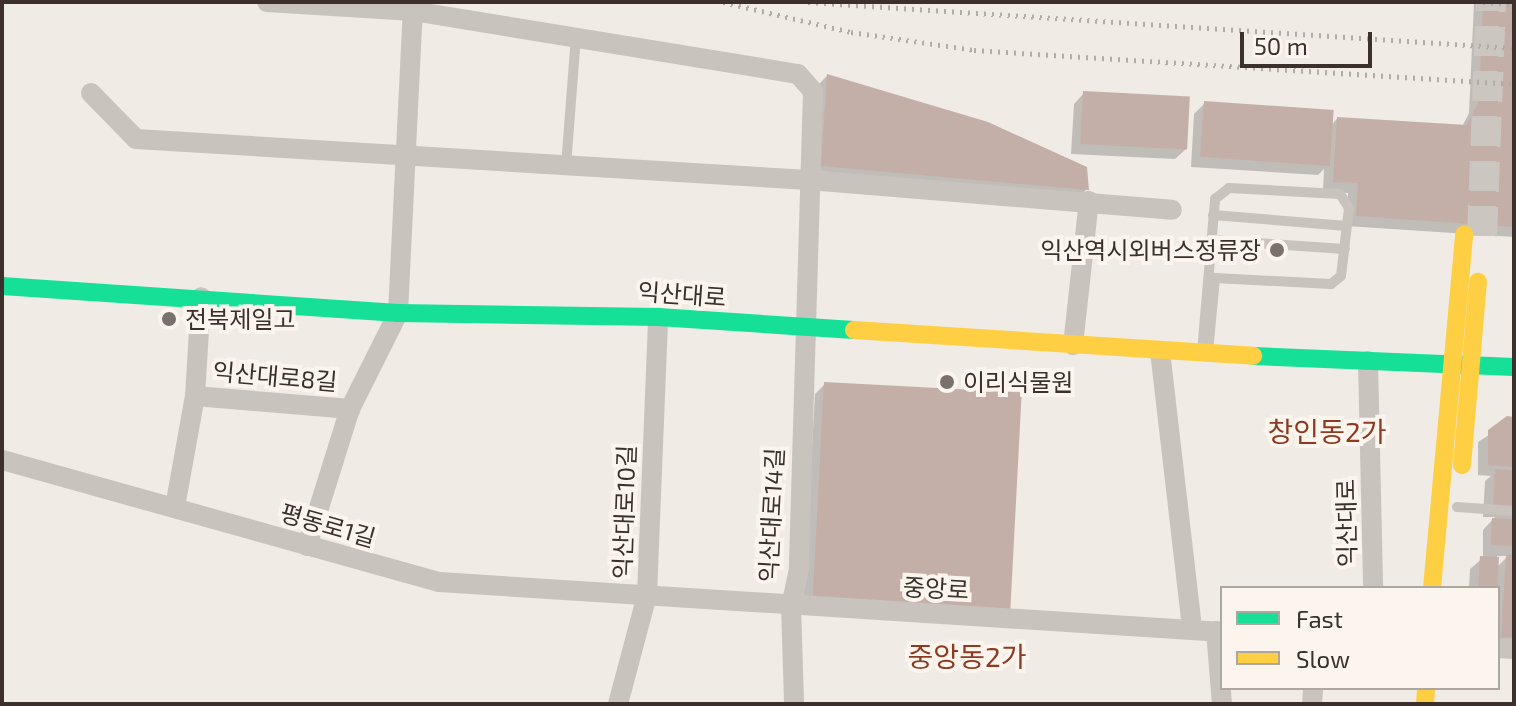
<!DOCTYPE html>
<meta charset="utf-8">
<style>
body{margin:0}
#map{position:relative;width:1516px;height:706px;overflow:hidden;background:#f0ebe5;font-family:"Exo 2","Noto Sans KR",sans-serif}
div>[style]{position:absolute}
.shadow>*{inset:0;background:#0003}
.building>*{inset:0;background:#c3afa7;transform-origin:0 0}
.secondary-tunnel>*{height:30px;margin-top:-15px;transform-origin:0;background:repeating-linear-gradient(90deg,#ccc6c0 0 30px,transparent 0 45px)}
.lane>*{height:10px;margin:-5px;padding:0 5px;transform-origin:5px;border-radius:5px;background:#c9c3be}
.street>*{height:20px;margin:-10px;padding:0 10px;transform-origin:10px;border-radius:10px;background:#c9c3be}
.fast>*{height:18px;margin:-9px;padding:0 9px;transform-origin:9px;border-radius:9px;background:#16e098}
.slow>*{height:18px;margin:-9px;padding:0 9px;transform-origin:9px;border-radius:9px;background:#ffcf43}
.rail>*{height:5px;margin-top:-2.5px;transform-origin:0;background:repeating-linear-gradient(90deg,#b1aca8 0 2px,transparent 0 8px)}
.dots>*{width:22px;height:22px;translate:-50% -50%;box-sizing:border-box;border:4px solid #fbf5ee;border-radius:50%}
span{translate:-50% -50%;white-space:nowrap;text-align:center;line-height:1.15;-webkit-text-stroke:8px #fbf5ee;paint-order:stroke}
.poi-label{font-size:24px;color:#3b302b}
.right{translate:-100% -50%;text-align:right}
.left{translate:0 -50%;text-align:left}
.street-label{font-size:24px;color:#3b302b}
.quarter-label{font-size:28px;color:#8c3b22}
.frame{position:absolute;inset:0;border:4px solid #3b302b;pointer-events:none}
.legend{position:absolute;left:1220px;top:586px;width:280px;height:104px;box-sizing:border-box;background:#fbf5ee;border:2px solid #aea6a0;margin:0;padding:10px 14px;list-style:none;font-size:24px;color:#3b302b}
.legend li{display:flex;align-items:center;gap:16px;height:40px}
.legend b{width:40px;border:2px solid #aea6a0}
.scale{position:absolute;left:1240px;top:32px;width:132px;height:36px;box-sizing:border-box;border:4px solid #3b302b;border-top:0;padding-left:10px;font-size:24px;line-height:28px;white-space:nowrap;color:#3b302b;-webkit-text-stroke:6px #fbf5ee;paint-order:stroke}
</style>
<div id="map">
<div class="shadow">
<div style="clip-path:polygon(1474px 2px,1514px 2px,1514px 237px,1346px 226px,1348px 193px,1323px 191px,1324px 169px,1318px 175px,1191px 167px,1194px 114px,1205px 103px,1331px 125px,1337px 119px,1462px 127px,1469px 113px)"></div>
<div style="clip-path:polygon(827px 76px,1087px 189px,1077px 199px,811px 175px,817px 86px)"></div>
<div style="clip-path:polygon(1084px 93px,1186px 149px,1175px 159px,1071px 154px,1074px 104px)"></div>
<div style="clip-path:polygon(825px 384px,998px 622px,803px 611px,815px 394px)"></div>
<div style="clip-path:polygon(evenodd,1514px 419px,1514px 646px,1498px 647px,1498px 588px,1469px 588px,1470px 569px,1483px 558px,1483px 530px,1495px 517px,1483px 517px,1485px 481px,1491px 476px,1478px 475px,1478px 442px,1514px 419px,1497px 556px,1508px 556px,1496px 568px,1497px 556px)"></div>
</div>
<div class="building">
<div style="clip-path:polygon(1483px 2px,1514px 2px,1514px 227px,1356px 216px,1358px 183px,1333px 182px,1337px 117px,1467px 125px,1479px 101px)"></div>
<div style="clip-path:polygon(827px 74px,988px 122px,1087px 167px,1089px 190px,821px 166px)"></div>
<div style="left:1083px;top:91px;width:107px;height:53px;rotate:3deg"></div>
<div style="left:1204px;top:101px;width:130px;height:56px;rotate:4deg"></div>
<div style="left:824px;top:382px;width:198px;height:219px;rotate:3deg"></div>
<div style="clip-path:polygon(1507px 416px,1514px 417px,1514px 467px,1488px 465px,1488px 430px)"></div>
<div style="left:1495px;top:469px;width:19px;height:38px;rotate:3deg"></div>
<div style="left:1492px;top:518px;width:22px;height:27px;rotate:3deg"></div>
<div style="clip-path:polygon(1506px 555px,1514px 555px,1514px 637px,1501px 638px)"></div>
<div style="left:1480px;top:556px;width:19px;height:32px;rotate:3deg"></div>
</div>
<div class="secondary-tunnel">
<div style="left:1482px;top:236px;width:234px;rotate:-87.8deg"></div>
</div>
<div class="lane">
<div style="left:566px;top:166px;width:129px;rotate:-85.6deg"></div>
<div style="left:1213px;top:215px;width:134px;rotate:4.7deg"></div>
<div style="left:1210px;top:240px;width:135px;rotate:3.8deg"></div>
<div style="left:1202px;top:352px;width:154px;rotate:-85.1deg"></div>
<div style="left:1215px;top:199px;width:18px;rotate:-38deg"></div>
<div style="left:1229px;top:188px;width:111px;rotate:3.1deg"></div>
<div style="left:1340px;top:194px;width:17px;rotate:57deg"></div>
<div style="left:1349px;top:208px;width:68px;rotate:96.7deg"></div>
<div style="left:1341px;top:276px;width:13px;rotate:141deg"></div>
<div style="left:1331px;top:284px;width:116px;rotate:-177deg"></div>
<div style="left:1215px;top:278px;width:74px;rotate:95.4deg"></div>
<div style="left:1457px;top:507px;width:57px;rotate:4deg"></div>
</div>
<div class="street">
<div style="left:267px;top:2px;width:146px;rotate:3.5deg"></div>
<div style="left:413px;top:11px;width:390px;rotate:9.3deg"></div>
<div style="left:798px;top:74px;width:23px;rotate:49deg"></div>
<div style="left:813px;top:91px;width:478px;rotate:91.7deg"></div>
<div style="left:799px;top:569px;width:38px;rotate:102deg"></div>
<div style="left:791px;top:606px;width:98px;rotate:88.2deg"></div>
<div style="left:91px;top:93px;width:64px;rotate:45.6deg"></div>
<div style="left:136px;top:139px;width:674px;rotate:3.49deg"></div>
<div style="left:809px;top:180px;width:364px;rotate:4.7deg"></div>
<div style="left:1073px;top:345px;width:145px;rotate:-83.7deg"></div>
<div style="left:1160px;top:351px;width:280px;rotate:83.4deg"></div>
<div style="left:1368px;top:361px;width:227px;rotate:88.7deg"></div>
<div style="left:195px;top:396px;width:156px;rotate:4.8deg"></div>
<div style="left:2px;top:460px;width:454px;rotate:15.6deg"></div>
<div style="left:439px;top:582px;width:785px;rotate:3.65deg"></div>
<div style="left:175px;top:507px;width:113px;rotate:-79.8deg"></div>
<div style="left:195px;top:396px;width:99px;rotate:-86.5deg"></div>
<div style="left:307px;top:546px;width:144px;rotate:-72.6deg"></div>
<div style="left:350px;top:409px;width:107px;rotate:-63.4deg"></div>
<div style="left:398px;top:313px;width:302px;rotate:-87.2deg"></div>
<div style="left:1216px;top:631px;width:73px;rotate:85.3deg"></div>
<div style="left:1498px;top:648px;width:16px;rotate:4deg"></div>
<div style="left:618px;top:704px;width:113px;rotate:-75.1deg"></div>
<div style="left:647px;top:595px;width:278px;rotate:-87.7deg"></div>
<div style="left:1312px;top:704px;width:16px;rotate:-86deg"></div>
</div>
<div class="fast">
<div style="left:2px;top:286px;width:397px;rotate:3.9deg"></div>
<div style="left:398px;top:313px;width:260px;rotate:0.9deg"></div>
<div style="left:658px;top:317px;width:196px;rotate:3.8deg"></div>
<div style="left:1253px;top:356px;width:261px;rotate:2.4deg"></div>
</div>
<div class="slow">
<div style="left:854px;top:330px;width:400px;rotate:3.7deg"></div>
<div style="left:1462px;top:465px;width:184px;rotate:-85deg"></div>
<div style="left:1432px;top:588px;width:355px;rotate:-84.8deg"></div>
<div style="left:1425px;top:704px;width:16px;rotate:-86deg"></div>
</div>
<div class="rail">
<div style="left:723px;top:2px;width:131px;rotate:13.2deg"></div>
<div style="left:851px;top:32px;width:124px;rotate:8.3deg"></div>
<div style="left:974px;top:50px;width:541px;rotate:3.6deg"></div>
<div style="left:808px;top:2px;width:707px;rotate:3.73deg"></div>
<div style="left:1483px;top:2px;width:31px;rotate:4deg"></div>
</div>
<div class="dots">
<div style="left:1277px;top:250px;background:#7a716c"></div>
<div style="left:169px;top:319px;background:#7a716c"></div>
<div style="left:947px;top:382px;background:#7a716c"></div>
</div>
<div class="poi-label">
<span class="right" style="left:1261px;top:250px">익산역시외버스정류장</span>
<span class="left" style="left:185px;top:319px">전북제일고</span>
<span class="left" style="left:963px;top:382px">이리식물원</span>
</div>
<div class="street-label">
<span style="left:682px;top:294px;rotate:4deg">익산대로</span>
<span style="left:275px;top:376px;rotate:5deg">익산대로8길</span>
<span style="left:624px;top:512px;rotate:-88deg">익산대로10길</span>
<span style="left:771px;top:515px;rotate:-87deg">익산대로14길</span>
<span style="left:1346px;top:523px;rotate:-91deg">익산대로</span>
<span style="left:328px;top:525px;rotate:16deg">평동로1길</span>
<span style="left:936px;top:588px;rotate:3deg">중앙로</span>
</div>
<div class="quarter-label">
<span style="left:1327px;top:431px">창인동2가</span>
<span style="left:967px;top:656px">중앙동2가</span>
</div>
<div class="frame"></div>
<ul class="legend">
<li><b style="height:10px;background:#16e098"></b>Fast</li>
<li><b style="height:10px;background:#ffcf43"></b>Slow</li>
</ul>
<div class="scale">50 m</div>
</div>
